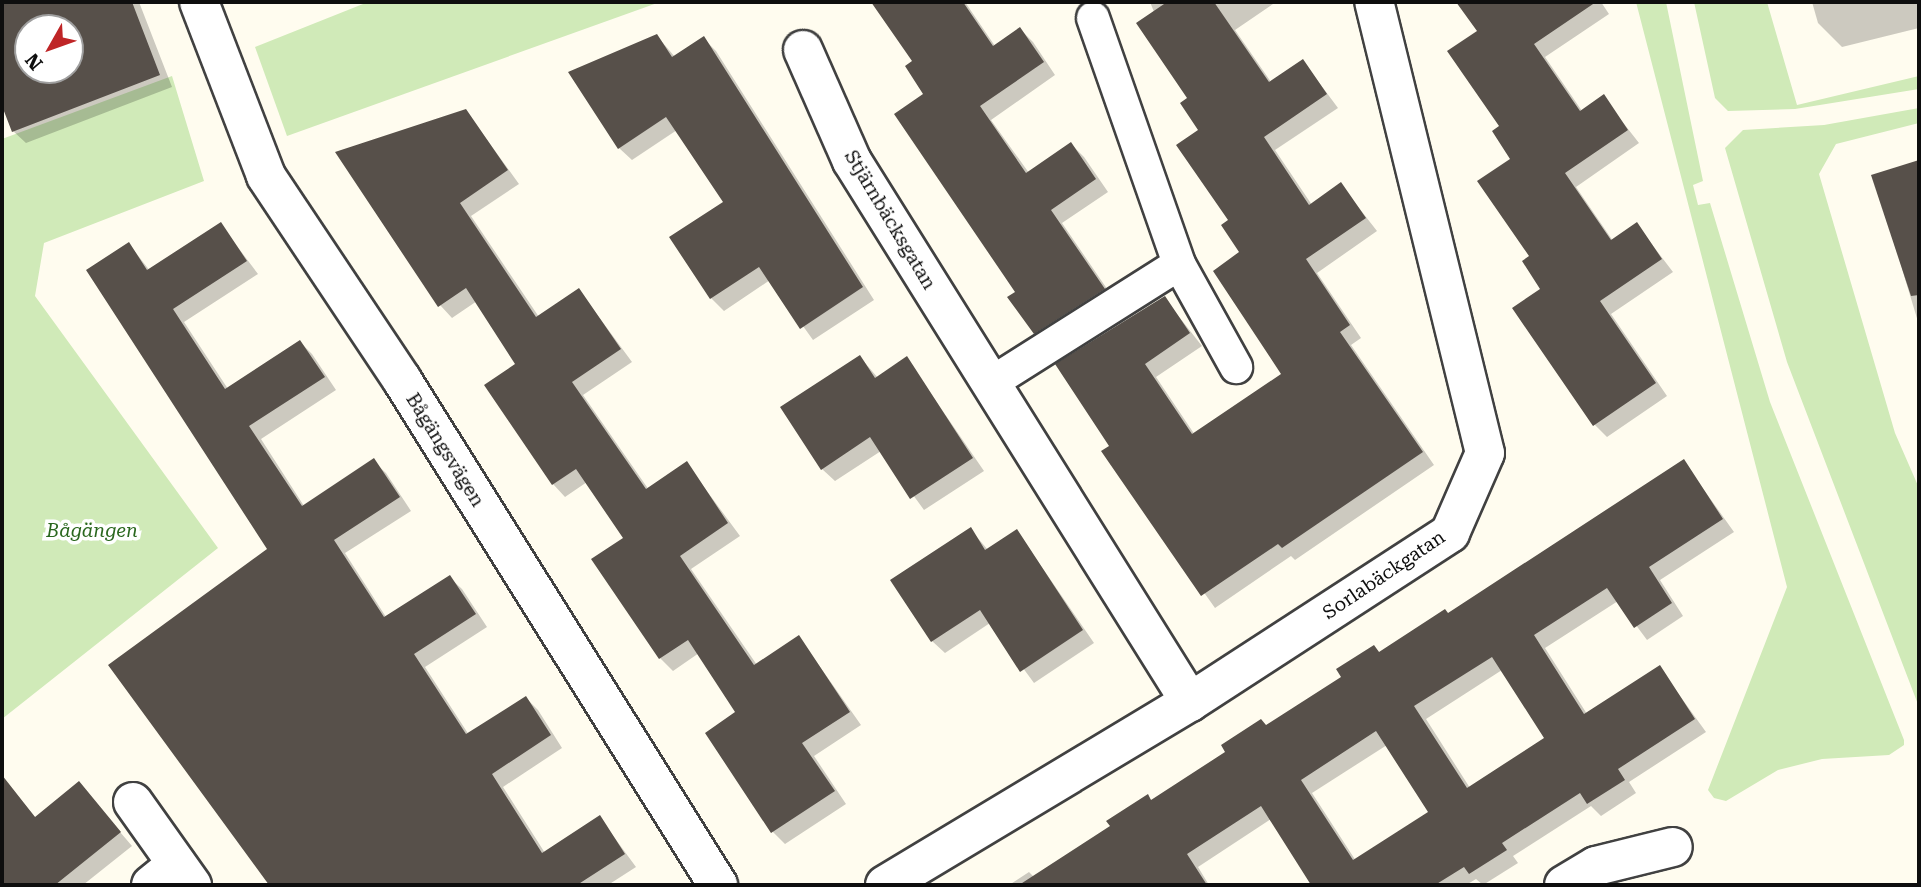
<!DOCTYPE html>
<meta charset="utf-8">
<style>
body{margin:0}
#map{position:relative;width:1921px;height:887px;overflow:hidden;background:#fffcef;font-family:"Roboto Serif",serif}
div>[style]{position:absolute}
.green>*{inset:0;background:#d0eab8}
.shadow>*{inset:0;background:#0003}
.building>*{inset:0;background:#57504a}
.roads{filter:drop-shadow(2px 0 #414141) drop-shadow(-2px 0 #414141) drop-shadow(0 2px #414141) drop-shadow(0 -2px #414141)}
.service>*{height:32px;margin:-16px;padding:0 16px;transform-origin:16px;border-radius:16px;background:#fff}
.minor>*{height:38px;margin:-19px;padding:0 19px;transform-origin:19px;border-radius:19px;background:#fff}
span{translate:-50% -50%;white-space:nowrap;text-align:center;line-height:1.15;-webkit-text-stroke:7px #fff;paint-order:stroke}
.street-label{font-size:19px;color:#0e0e0e}
.park-label{font-size:19px;color:#2a671e;font-style:italic}
.frame{position:absolute;inset:0;border:4px solid #0e0e0e;pointer-events:none}
.north{position:absolute;left:14px;top:14px;width:70px;height:70px;box-sizing:border-box;background:#fff;border:2px solid #9f9f9f;border-radius:50%;rotate:230deg;font-size:19px;font-weight:700;line-height:28px;text-align:center;color:#0e0e0e}
.north::after{content:'';display:block;margin:auto;width:24px;height:32px;background:#bf2527;clip-path:polygon(50% 0,100% 100%,50% 72%,0 100%)}
</style>
<div id="map">
<div class="green">
<div style="clip-path:polygon(368px 2px,660px 2px,287px 136px,255px 47px)"></div>
<div style="clip-path:polygon(1636px 2px,1666px 2px,1703px 181px,1693px 185px,1698px 205px,1710px 203px,1770px 402px,1904px 740px,1904px 745px,1889px 755px,1822px 759px,1778px 770px,1726px 801px,1714px 798px,1708px 790px,1787px 587px)"></div>
<div style="clip-path:polygon(1694px 2px,1767px 2px,1797px 105px,1919px 76px,1919px 89px,1795px 109px,1728px 111px,1715px 98px)"></div>
<div style="clip-path:polygon(172px 76px,204px 181px,44px 243px,35px 296px,218px 548px,2px 719px,2px 139px)"></div>
<div style="clip-path:polygon(1919px 108px,1919px 123px,1836px 144px,1819px 174px,1895px 433px,1919px 488px,1919px 707px,1787px 362px,1725px 148px,1743px 130px,1824px 125px)"></div>
</div>
<div class="shadow">
<div style="clip-path:polygon(evenodd,2px 2px,139px 2px,172px 87px,26px 143px,13px 131px,2px 101px,2px 2px,28px 28px,70px 28px,70px 70px,28px 70px,28px 28px)"></div>
<div style="clip-path:polygon(873px 2px,965px 2px,995px 46px,1020px 29px,1033px 42px,1055px 75px,991px 120px,1029px 173px,1071px 144px,1084px 157px,1108px 192px,1062px 223px,1116px 302px,1047px 346px,1035px 333px,915px 62px)"></div>
<div style="clip-path:polygon(1150px 2px,1276px 2px,1235px 30px,1271px 82px,1303px 61px,1338px 108px,1275px 150px,1312px 205px,1341px 185px,1377px 231px,1317px 273px,1361px 338px,1351px 345px,1434px 465px,1295px 560px,1291px 556px,1215px 608px,1104px 452px,1112px 446px,1165px 299px,1202px 346px,1156px 377px,1195px 435px,1284px 374px,1189px 98px)"></div>
<div style="clip-path:polygon(1466px 2px,1601px 2px,1609px 14px,1545px 57px,1582px 111px,1603px 97px,1639px 143px,1576px 187px,1613px 241px,1637px 225px,1673px 272px,1611px 314px,1667px 396px,1607px 437px,1595px 425px,1543px 289px,1479px 32px,1460px 5px)"></div>
<div style="clip-path:polygon(1812px 2px,1919px 2px,1919px 28px,1842px 47px,1818px 23px)"></div>
<div style="clip-path:polygon(657px 36px,675px 57px,704px 39px,716px 51px,874px 300px,813px 340px,770px 280px,724px 311px,711px 298px,671px 238px,726px 202px,677px 130px,632px 160px,619px 148px)"></div>
<div style="clip-path:polygon(466px 111px,519px 184px,471px 216px,539px 317px,579px 290px,632px 362px,583px 395px,649px 490px,687px 464px,740px 536px,691px 569px,757px 665px,799px 637px,861px 725px,814px 756px,846px 804px,785px 844px,773px 832px,738px 713px,699px 653px,673px 671px,660px 658px,626px 538px,587px 482px,565px 497px,553px 484px,517px 364px,477px 301px,452px 318px,440px 305px)"></div>
<div style="clip-path:polygon(1919px 162px,1919px 325px,1874px 176px)"></div>
<div style="clip-path:polygon(221px 225px,258px 274px,184px 322px,228px 389px,300px 342px,312px 354px,336px 390px,261px 439px,304px 506px,373px 461px,386px 473px,411px 511px,345px 553px,386px 617px,449px 577px,462px 589px,487px 627px,425px 667px,469px 735px,526px 698px,538px 710px,562px 748px,503px 787px,545px 853px,600px 818px,636px 867px,608px 885px,271px 885px,110px 666px,270px 549px,129px 244px,150px 271px)"></div>
<div style="clip-path:polygon(860px 357px,878px 378px,907px 359px,984px 471px,924px 510px,881px 451px,835px 481px,822px 469px)"></div>
<div style="clip-path:polygon(evenodd,1684px 462px,1734px 532px,1660px 580px,1683px 616px,1647px 640px,1618px 601px,1545px 648px,1587px 714px,1659px 667px,1706px 732px,1629px 782px,1636px 793px,1601px 816px,1591px 806px,1513px 856px,1518px 863px,1483px 885px,1476px 879px,1466px 885px,1313px 885px,1271px 819px,1198px 867px,1209px 885px,1009px 885px,1029px 872px,1034px 877px,1112px 827px,1147px 796px,1152px 801px,1343px 677px,1374px 647px,1380px 653px,1448px 614px,1684px 462px,1502px 670px,1547px 739px,1470px 788px,1426px 719px,1502px 670px,1684px 462px,1387px 745px,1431px 813px,1356px 861px,1312px 793px,1387px 745px)"></div>
<div style="clip-path:polygon(970px 529px,988px 550px,1017px 531px,1094px 643px,1034px 683px,990px 623px,945px 653px,932px 641px)"></div>
<div style="clip-path:polygon(2px 777px,36px 818px,79px 784px,132px 846px,83px 885px,2px 885px)"></div>
</div>
<div class="building">
<div style="clip-path:polygon(evenodd,2px 2px,132px 2px,160px 75px,12px 132px,2px 106px,2px 2px,28px 28px,70px 28px,70px 70px,28px 70px,28px 28px)"></div>
<div style="clip-path:polygon(871px 2px,963px 2px,993px 46px,1020px 27px,1044px 62px,980px 106px,1026px 173px,1071px 142px,1096px 179px,1051px 210px,1105px 289px,1034px 334px,1007px 297px,1015px 292px,894px 114px,923px 94px,905px 66px,912px 61px)"></div>
<div style="clip-path:polygon(1167px 2px,1214px 2px,1269px 82px,1303px 59px,1327px 94px,1264px 137px,1309px 205px,1341px 182px,1366px 218px,1306px 259px,1350px 325px,1340px 332px,1423px 452px,1282px 548px,1278px 544px,1201px 596px,1101px 451px,1109px 446px,1055px 364px,1165px 296px,1190px 333px,1145px 364px,1192px 434px,1281px 374px,1213px 271px,1239px 252px,1221px 225px,1228px 220px,1176px 145px,1198px 130px,1180px 103px,1187px 98px,1136px 23px)"></div>
<div style="clip-path:polygon(1456px 2px,1596px 2px,1534px 44px,1580px 111px,1604px 94px,1628px 130px,1565px 173px,1611px 240px,1637px 222px,1662px 259px,1600px 301px,1656px 383px,1593px 426px,1512px 308px,1540px 289px,1522px 261px,1529px 256px,1477px 181px,1510px 159px,1492px 131px,1499px 126px,1447px 51px,1477px 31px)"></div>
<div style="clip-path:polygon(657px 34px,672px 57px,704px 36px,863px 287px,800px 329px,759px 267px,710px 299px,669px 237px,723px 202px,666px 117px,618px 149px,568px 72px)"></div>
<div style="clip-path:polygon(466px 109px,508px 170px,460px 203px,536px 317px,579px 288px,621px 349px,572px 382px,646px 489px,687px 461px,728px 523px,680px 556px,754px 665px,799px 635px,850px 712px,802px 743px,835px 791px,771px 833px,705px 733px,735px 712px,688px 640px,659px 659px,591px 559px,623px 538px,576px 469px,552px 485px,484px 385px,515px 364px,466px 288px,438px 307px,335px 152px)"></div>
<div style="clip-path:polygon(1919px 160px,1919px 295px,1911px 296px,1871px 175px)"></div>
<div style="clip-path:polygon(221px 222px,247px 261px,173px 309px,225px 389px,300px 340px,325px 377px,249px 426px,302px 506px,374px 458px,400px 497px,334px 540px,384px 617px,450px 575px,476px 614px,414px 654px,466px 734px,526px 696px,551px 735px,492px 774px,542px 853px,600px 815px,625px 854px,577px 885px,269px 885px,108px 665px,267px 549px,86px 270px,129px 242px,147px 270px)"></div>
<div style="clip-path:polygon(860px 355px,875px 378px,907px 356px,973px 458px,910px 499px,870px 437px,821px 470px,780px 407px)"></div>
<div style="clip-path:polygon(evenodd,1684px 459px,1723px 519px,1649px 567px,1672px 603px,1634px 628px,1607px 588px,1534px 635px,1584px 714px,1660px 665px,1695px 719px,1618px 769px,1625px 780px,1587px 804px,1580px 793px,1502px 843px,1507px 850px,1469px 874px,1464px 867px,1435px 885px,1311px 885px,1261px 806px,1187px 854px,1207px 885px,1019px 885px,1110px 826px,1106px 821px,1148px 794px,1151px 800px,1225px 752px,1221px 745px,1261px 719px,1266px 725px,1341px 677px,1336px 669px,1374px 645px,1379px 652px,1445px 609px,1448px 613px,1684px 459px,1492px 657px,1544px 738px,1467px 788px,1414px 706px,1492px 657px,1684px 459px,1376px 731px,1428px 812px,1353px 860px,1301px 780px,1376px 731px)"></div>
<div style="clip-path:polygon(971px 527px,985px 550px,1017px 529px,1083px 630px,1020px 672px,980px 610px,931px 642px,890px 580px)"></div>
<div style="clip-path:polygon(2px 775px,35px 817px,79px 781px,121px 832px,55px 885px,2px 885px)"></div>
</div>
<div class="roads">
<div class="service">
<div style="left:1093px;top:18px;width:261px;rotate:70.7deg"></div>
<div style="left:1179px;top:264px;width:118px;rotate:61deg"></div>
<div style="left:991px;top:383px;width:222px;rotate:-32.3deg"></div>
</div>
<div class="minor">
<div style="left:199px;top:2px;width:186px;rotate:68.9deg"></div>
<div style="left:266px;top:176px;width:245px;rotate:56.3deg"></div>
<div style="left:402px;top:380px;width:596px;rotate:57.96deg"></div>
<div style="left:803px;top:50px;width:121px;rotate:66.2deg"></div>
<div style="left:852px;top:161px;width:638px;rotate:58deg"></div>
<div style="left:133px;top:802px;width:102px;rotate:54.6deg"></div>
<div style="left:151px;top:885px;width:33px;rotate:-39deg"></div>
<div style="left:885px;top:885px;width:356px;rotate:-31deg"></div>
<div style="left:1190px;top:702px;width:310px;rotate:-33deg"></div>
<div style="left:1450px;top:533px;width:87px;rotate:-66.4deg"></div>
<div style="left:1485px;top:453px;width:464px;rotate:-103.8deg"></div>
<div style="left:1564px;top:885px;width:37px;rotate:-31deg"></div>
<div style="left:1596px;top:866px;width:79px;rotate:-13.9deg"></div>
</div>
</div>
<div class="street-label">
<span style="left:890px;top:220px;rotate:59deg">Stjärnbäcksgatan</span>
<span style="left:445px;top:450px;rotate:58deg">Bågängsvägen</span>
<span style="left:1384px;top:575px;rotate:-34deg">Sorlabäckgatan</span>
</div>
<div class="park-label">
<span style="left:92px;top:531px">Bågängen</span>
</div>
<div class="frame"></div>
<div class="north">N</div>
</div>
